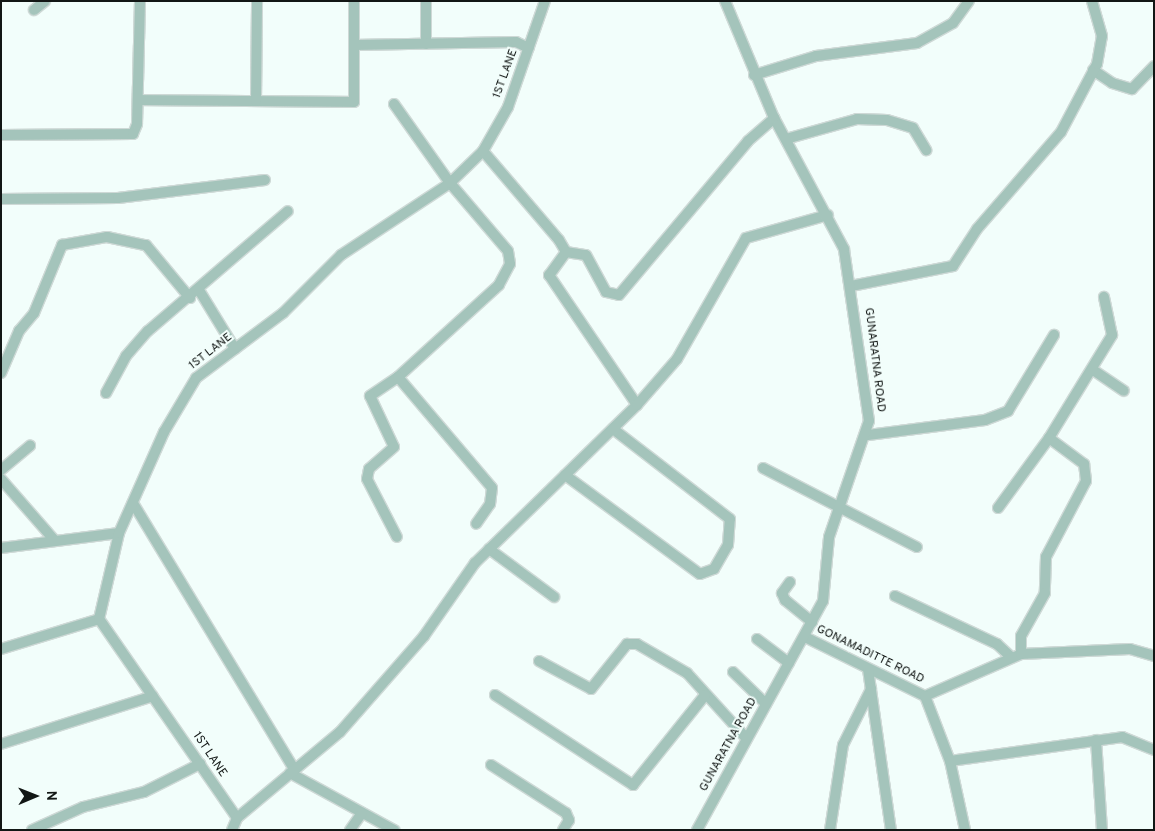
<!DOCTYPE html>
<style>
body{margin:0}
#map{position:relative;width:1155px;height:831px;overflow:hidden;background:#f2fefb;font-family:Overpass,sans-serif}
div>[style]{position:absolute}
.roads{filter:drop-shadow(1px 0 #ced9d6) drop-shadow(-1px 0 #ced9d6) drop-shadow(0 1px #ced9d6) drop-shadow(0 -1px #ced9d6)}
.minor>*{height:10px;margin:-5px;padding:0 5px;transform-origin:5px;border-radius:5px;background:#a4c4bb}
span{translate:-50% -50%;white-space:nowrap;text-align:center;line-height:1.15;-webkit-text-stroke:4px #f2fefb;paint-order:stroke}
.street-label{font-size:12px;color:#121715}
.frame{position:absolute;inset:0;border:2px solid #121715;pointer-events:none}
.north{position:absolute;left:10px;top:771px;width:50px;height:50px;-webkit-text-stroke:4px #f2fefb;paint-order:stroke;rotate:89deg;font-size:14px;font-weight:700;line-height:20px;text-align:center;color:#121715}
.north::after{content:'';display:block;margin:auto;width:18px;height:22px;background:#121715;clip-path:polygon(50% 0,100% 100%,50% 72%,0 100%)}
</style>
<div id="map">
<div class="roads">
<div class="minor">
<div style="left:34px;top:10px;width:14px;rotate:-39deg"></div>
<div style="left:426px;top:44px;width:43px;rotate:-90deg"></div>
<div style="left:354px;top:45px;width:162px;rotate:-1.1deg"></div>
<div style="left:516px;top:42px;width:14px;rotate:25deg"></div>
<div style="left:1093px;top:70px;width:23px;rotate:34deg"></div>
<div style="left:1112px;top:83px;width:21px;rotate:17deg"></div>
<div style="left:1132px;top:89px;width:32px;rotate:-46deg"></div>
<div style="left:754px;top:75px;width:65px;rotate:-17deg"></div>
<div style="left:816px;top:56px;width:102px;rotate:-7.3deg"></div>
<div style="left:917px;top:43px;width:41px;rotate:-29.1deg"></div>
<div style="left:953px;top:23px;width:27px;rotate:-54deg"></div>
<div style="left:138px;top:100px;width:216px;rotate:0.5deg"></div>
<div style="left:354px;top:102px;width:101px;rotate:-90deg"></div>
<div style="left:256px;top:101px;width:100px;rotate:-89.4deg"></div>
<div style="left:394px;top:104px;width:97px;rotate:54.7deg"></div>
<div style="left:450px;top:183px;width:89px;rotate:49.5deg"></div>
<div style="left:508px;top:251px;width:13px;rotate:81deg"></div>
<div style="left:510px;top:264px;width:24px;rotate:118deg"></div>
<div style="left:499px;top:285px;width:137px;rotate:137.7deg"></div>
<div style="left:398px;top:377px;width:34px;rotate:146deg"></div>
<div style="left:370px;top:396px;width:56px;rotate:64.8deg"></div>
<div style="left:394px;top:447px;width:33px;rotate:139deg"></div>
<div style="left:369px;top:469px;width:10px;rotate:101deg"></div>
<div style="left:367px;top:479px;width:65px;rotate:62.7deg"></div>
<div style="left:1px;top:135px;width:132px;rotate:-0.4deg"></div>
<div style="left:133px;top:134px;width:11px;rotate:-68deg"></div>
<div style="left:137px;top:124px;width:123px;rotate:-88.6deg"></div>
<div style="left:786px;top:139px;width:74px;rotate:-15.7deg"></div>
<div style="left:857px;top:119px;width:30px;rotate:2deg"></div>
<div style="left:887px;top:120px;width:27px;rotate:17deg"></div>
<div style="left:913px;top:128px;width:26px;rotate:59deg"></div>
<div style="left:483px;top:151px;width:117px;rotate:49.5deg"></div>
<div style="left:559px;top:240px;width:14px;rotate:60deg"></div>
<div style="left:566px;top:252px;width:29px;rotate:126deg"></div>
<div style="left:549px;top:275px;width:157px;rotate:55.9deg"></div>
<div style="left:1px;top:199px;width:117px;rotate:-0.5deg"></div>
<div style="left:118px;top:198px;width:148px;rotate:-7deg"></div>
<div style="left:566px;top:252px;width:20px;rotate:9deg"></div>
<div style="left:586px;top:255px;width:42px;rotate:61.6deg"></div>
<div style="left:606px;top:292px;width:13px;rotate:13deg"></div>
<div style="left:619px;top:295px;width:201px;rotate:-50deg"></div>
<div style="left:748px;top:141px;width:35px;rotate:-41deg"></div>
<div style="left:851px;top:286px;width:104px;rotate:-11.1deg"></div>
<div style="left:953px;top:266px;width:44px;rotate:-57deg"></div>
<div style="left:977px;top:229px;width:128px;rotate:-49.1deg"></div>
<div style="left:1061px;top:132px;width:77px;rotate:-62.1deg"></div>
<div style="left:1097px;top:64px;width:28px;rotate:-80deg"></div>
<div style="left:1102px;top:36px;width:36px;rotate:-106deg"></div>
<div style="left:199px;top:290px;width:69px;rotate:58.6deg"></div>
<div style="left:1093px;top:370px;width:37px;rotate:34deg"></div>
<div style="left:1px;top:373px;width:46px;rotate:-66.8deg"></div>
<div style="left:19px;top:331px;width:23px;rotate:-50deg"></div>
<div style="left:34px;top:313px;width:74px;rotate:-67.6deg"></div>
<div style="left:62px;top:245px;width:46px;rotate:-10.1deg"></div>
<div style="left:107px;top:237px;width:40px;rotate:12deg"></div>
<div style="left:146px;top:245px;width:69px;rotate:50.3deg"></div>
<div style="left:398px;top:377px;width:145px;rotate:49.7deg"></div>
<div style="left:492px;top:488px;width:16px;rotate:97deg"></div>
<div style="left:490px;top:504px;width:24px;rotate:125deg"></div>
<div style="left:106px;top:393px;width:42px;rotate:-61.6deg"></div>
<div style="left:126px;top:356px;width:33px;rotate:-49deg"></div>
<div style="left:148px;top:331px;width:184px;rotate:-40.6deg"></div>
<div style="left:868px;top:435px;width:118px;rotate:-7.3deg"></div>
<div style="left:985px;top:420px;width:25px;rotate:-21deg"></div>
<div style="left:1008px;top:411px;width:89px;rotate:-58.8deg"></div>
<div style="left:1049px;top:438px;width:121px;rotate:-58.5deg"></div>
<div style="left:1112px;top:335px;width:39px;rotate:-102deg"></div>
<div style="left:763px;top:468px;width:173px;rotate:27.2deg"></div>
<div style="left:1px;top:470px;width:38px;rotate:-40deg"></div>
<div style="left:565px;top:475px;width:167px;rotate:36.3deg"></div>
<div style="left:700px;top:574px;width:15px;rotate:-20deg"></div>
<div style="left:714px;top:569px;width:28px;rotate:-60deg"></div>
<div style="left:728px;top:545px;width:26px;rotate:-86deg"></div>
<div style="left:730px;top:519px;width:148px;rotate:-142.4deg"></div>
<div style="left:1px;top:479px;width:82px;rotate:48.9deg"></div>
<div style="left:133px;top:503px;width:311px;rotate:58.8deg"></div>
<div style="left:998px;top:508px;width:87px;rotate:-53.9deg"></div>
<div style="left:1049px;top:438px;width:44px;rotate:36.6deg"></div>
<div style="left:1084px;top:464px;width:17px;rotate:83deg"></div>
<div style="left:1086px;top:481px;width:86px;rotate:117.8deg"></div>
<div style="left:1046px;top:557px;width:36px;rotate:92deg"></div>
<div style="left:1045px;top:593px;width:49px;rotate:119.2deg"></div>
<div style="left:1021px;top:636px;width:18px;rotate:90deg"></div>
<div style="left:1px;top:548px;width:119px;rotate:-7.2deg"></div>
<div style="left:489px;top:549px;width:81px;rotate:36.4deg"></div>
<div style="left:790px;top:582px;width:14px;rotate:126deg"></div>
<div style="left:782px;top:593px;width:8px;rotate:67deg"></div>
<div style="left:785px;top:600px;width:35px;rotate:39deg"></div>
<div style="left:895px;top:596px;width:113px;rotate:25.2deg"></div>
<div style="left:997px;top:644px;width:19px;rotate:43deg"></div>
<div style="left:805px;top:637px;width:134px;rotate:26.2deg"></div>
<div style="left:925px;top:696px;width:105px;rotate:-23.6deg"></div>
<div style="left:1021px;top:654px;width:109px;rotate:-2.6deg"></div>
<div style="left:1130px;top:649px;width:25px;rotate:16deg"></div>
<div style="left:757px;top:639px;width:40px;rotate:37deg"></div>
<div style="left:1px;top:649px;width:102px;rotate:-17deg"></div>
<div style="left:539px;top:661px;width:59px;rotate:28.3deg"></div>
<div style="left:591px;top:689px;width:58px;rotate:-51.3deg"></div>
<div style="left:627px;top:644px;width:10px"></div>
<div style="left:637px;top:644px;width:58px;rotate:30.1deg"></div>
<div style="left:687px;top:673px;width:88px;rotate:47.8deg"></div>
<div style="left:868px;top:669px;width:163px;rotate:81.9deg"></div>
<div style="left:733px;top:672px;width:46px;rotate:44.1deg"></div>
<div style="left:495px;top:695px;width:165px;rotate:33.1deg"></div>
<div style="left:633px;top:785px;width:115px;rotate:-51.3deg"></div>
<div style="left:925px;top:696px;width:70px;rotate:69deg"></div>
<div style="left:950px;top:761px;width:71px;rotate:77.7deg"></div>
<div style="left:1096px;top:740px;width:90px;rotate:86.2deg"></div>
<div style="left:1px;top:744px;width:159px;rotate:-17.5deg"></div>
<div style="left:950px;top:761px;width:174px;rotate:-7.9deg"></div>
<div style="left:1122px;top:737px;width:35px;rotate:22deg"></div>
<div style="left:491px;top:765px;width:89px;rotate:32.6deg"></div>
<div style="left:566px;top:813px;width:8px;rotate:67deg"></div>
<div style="left:569px;top:820px;width:12px;rotate:121deg"></div>
<div style="left:290px;top:773px;width:119px;rotate:28.7deg"></div>
<div style="left:237px;top:818px;width:242px;rotate:-124.7deg"></div>
<div style="left:99px;top:619px;width:88px;rotate:-76.9deg"></div>
<div style="left:119px;top:533px;width:111px;rotate:-66deg"></div>
<div style="left:164px;top:432px;width:63px;rotate:-59.3deg"></div>
<div style="left:196px;top:378px;width:109px;rotate:-36.8deg"></div>
<div style="left:283px;top:313px;width:82px;rotate:-45deg"></div>
<div style="left:341px;top:255px;width:131px;rotate:-33.4deg"></div>
<div style="left:450px;top:183px;width:46px;rotate:-44.1deg"></div>
<div style="left:483px;top:151px;width:51px;rotate:-60.4deg"></div>
<div style="left:508px;top:107px;width:112px;rotate:-70.8deg"></div>
<div style="left:32px;top:830px;width:56px;rotate:-24.3deg"></div>
<div style="left:83px;top:807px;width:63px;rotate:-13.8deg"></div>
<div style="left:144px;top:792px;width:63px;rotate:-26.6deg"></div>
<div style="left:232px;top:830px;width:13px;rotate:-67deg"></div>
<div style="left:237px;top:818px;width:134px;rotate:-39.9deg"></div>
<div style="left:340px;top:732px;width:128px;rotate:-48.8deg"></div>
<div style="left:424px;top:636px;width:89px;rotate:-55.1deg"></div>
<div style="left:475px;top:563px;width:226px;rotate:-44.3deg"></div>
<div style="left:637px;top:405px;width:61px;rotate:-49deg"></div>
<div style="left:677px;top:359px;width:139px;rotate:-60.3deg"></div>
<div style="left:746px;top:238px;width:85px;rotate:-15.7deg"></div>
<div style="left:350px;top:830px;width:21px;rotate:-55deg"></div>
<div style="left:697px;top:830px;width:261px;rotate:-61.2deg"></div>
<div style="left:823px;top:601px;width:64px;rotate:-84.6deg"></div>
<div style="left:829px;top:537px;width:123px;rotate:-71deg"></div>
<div style="left:869px;top:421px;width:174px;rotate:-98.3deg"></div>
<div style="left:844px;top:249px;width:149px;rotate:-118.1deg"></div>
<div style="left:774px;top:118px;width:127px;rotate:-112.7deg"></div>
<div style="left:830px;top:830px;width:86px;rotate:-81.3deg"></div>
<div style="left:843px;top:745px;width:63px;rotate:-63.4deg"></div>
</div>
</div>
<div class="street-label">
<span style="left:506px;top:74px;rotate:-70deg">1ST LANE</span>
<span style="left:211px;top:352px;rotate:-38deg">1ST LANE</span>
<span style="left:874px;top:360px;rotate:83deg">GUNARATNA ROAD</span>
<span style="left:870px;top:655px;rotate:26deg">GONAMADITTE ROAD</span>
<span style="left:729px;top:745px;rotate:-61deg">GUNARATNA ROAD</span>
<span style="left:209px;top:755px;rotate:56deg">1ST LANE</span>
</div>
<div class="frame"></div>
<div class="north">N</div>
</div>
